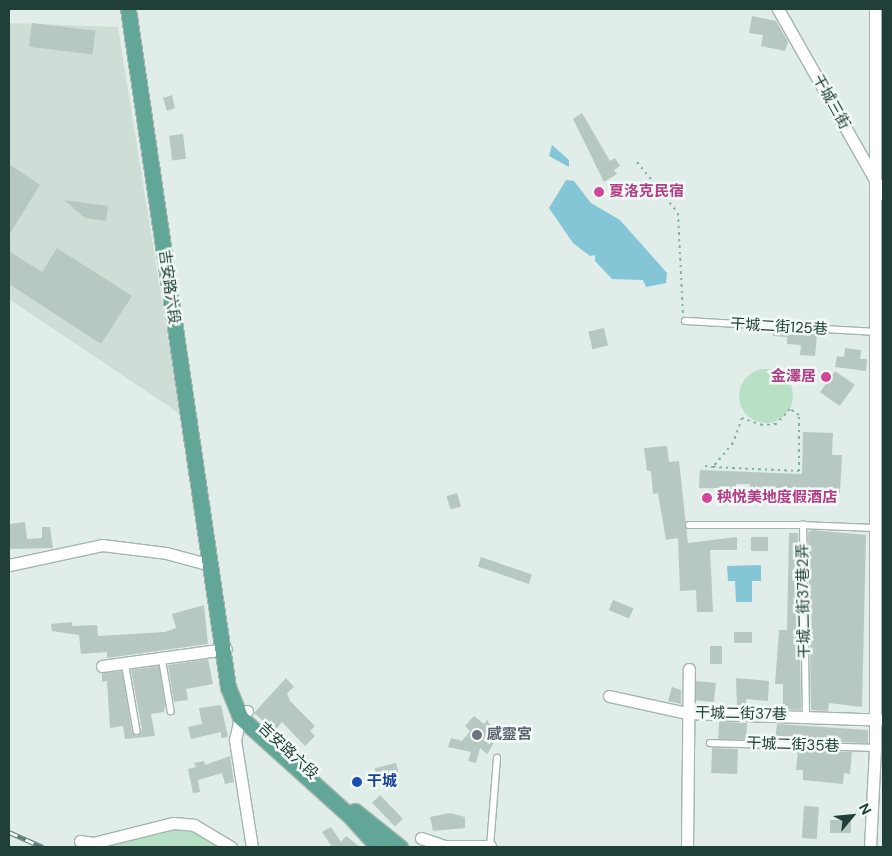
<!DOCTYPE html>
<meta charset="utf-8">
<style>
body{margin:0}
#map{position:relative;width:892px;height:856px;overflow:hidden;background:#e1ede8;font-family:"DM Sans","Noto Sans TC",sans-serif}
div>[style]{position:absolute}
.built>*{inset:0;background:#cfddd7}
.green>*{inset:0;background:#b8e0c5}
.round{border-radius:50%}
.water>*{inset:0;background:#85c6d6}
.building>*{inset:0;background:#b6c8c1;transform-origin:0 0}
.path>*{height:2px;margin-top:-1px;transform-origin:0;background:repeating-linear-gradient(90deg,#7fb3a5 0 2.5px,transparent 0 6.5px)}
.roads{filter:drop-shadow(1px 0 #a3b5b0) drop-shadow(-1px 0 #a3b5b0) drop-shadow(0 1px #a3b5b0) drop-shadow(0 -1px #a3b5b0)}
.service>*{height:5.5px;margin:-2.75px;padding:0 2.75px;transform-origin:2.75px;border-radius:2.75px;background:#fff}
.minor>*{height:11px;margin:-5.5px;padding:0 5.5px;transform-origin:5.5px;border-radius:5.5px;background:#fff}
.primary>*{height:15px;margin:-7.5px;padding:0 7.5px;transform-origin:7.5px;border-radius:7.5px;background:#62a697}
.rail>*{height:5px;margin-top:-2.5px;transform-origin:0;background:repeating-linear-gradient(90deg,#f2f9f6 0 9px,#5a7b73 0 18px);box-sizing:border-box;border-block:1px solid #5a7b73}
.dots>*{width:14px;height:14px;translate:-50% -50%;box-sizing:border-box;border:2px solid #f2f9f6;border-radius:50%}
span{translate:-50% -50%;white-space:nowrap;text-align:center;line-height:1.15;-webkit-text-stroke:5px #f2f9f6;paint-order:stroke}
.street-label{font-size:15px;color:#203f38}
.hotel-label{font-size:15px;color:#b23c85;font-weight:700}
.left{translate:0 -50%;text-align:left}
.right{translate:-100% -50%;text-align:right}
.worship-label{font-size:15px;color:#5b616d;font-weight:700}
.transit-label{font-size:15px;color:#164399;font-weight:700}
.frame{position:absolute;inset:0;border:10px solid #203f38;pointer-events:none}
.north{position:absolute;left:827px;top:791px;width:50px;height:50px;-webkit-text-stroke:4px #f2f9f6;paint-order:stroke;rotate:62deg;font-size:14px;font-weight:700;line-height:20px;text-align:center;color:#203f38}
.north::after{content:'';display:block;margin:auto;width:18px;height:22px;background:#203f38;clip-path:polygon(50% 0,100% 100%,50% 72%,0 100%)}
</style>
<div id="map">
<div class="built">
<div style="clip-path:polygon(9px 23px,118px 27px,180px 414px,9px 299px)"></div>
</div>
<div class="green">
<div class="round" style="left:739px;top:369px;width:54px;height:54px"></div>
<div style="clip-path:polygon(172px 829px,191px 829px,224px 847px,92px 847px)"></div>
</div>
<div class="water">
<div style="clip-path:polygon(552px 145px,569px 160px,569px 167px,549px 156px)"></div>
<div style="clip-path:polygon(566px 180px,574px 181px,591px 203px,620px 220px,667px 273px,666px 283px,646px 287px,643px 280px,612px 279px,595px 261px,595px 255px,590px 256px,573px 243px,549px 208px)"></div>
<div style="clip-path:polygon(761px 565px,761px 581px,752px 581px,752px 602px,736px 602px,735px 581px,728px 581px,727px 566px)"></div>
</div>
<div class="building">
<div style="clip-path:polygon(752px 16px,776px 21px,788px 42px,785px 51px,761px 46px,763px 35px,749px 33px)"></div>
<div style="left:32px;top:23px;width:64px;height:24px;rotate:7deg"></div>
<div style="clip-path:polygon(172px 95px,175px 108px,167px 111px,163px 98px)"></div>
<div style="clip-path:polygon(582px 113px,610px 161px,615px 158px,620px 166px,614px 170px,617px 174px,604px 182px,573px 119px)"></div>
<div style="left:183px;top:134px;width:25px;height:14px;rotate:83deg"></div>
<div style="clip-path:polygon(9px 164px,40px 185px,9px 235px)"></div>
<div style="clip-path:polygon(64px 200px,108px 206px,106px 221px,85px 218px)"></div>
<div style="clip-path:polygon(57px 248px,132px 296px,101px 344px,9px 284px,9px 251px,42px 272px)"></div>
<div style="left:604px;top:328px;width:18px;height:16px;rotate:77deg"></div>
<div style="clip-path:polygon(773px 331px,817px 333px,815px 356px,800px 355px,801px 345px,787px 344px,787px 337px,773px 336px)"></div>
<div style="clip-path:polygon(845px 348px,861px 350px,860px 359px,867px 359px,866px 371px,835px 367px,837px 356px,844px 357px)"></div>
<div style="left:835px;top:371px;width:24px;height:26px;rotate:35deg"></div>
<div style="clip-path:polygon(803px 432px,833px 433px,832px 455px,842px 455px,840px 493px,750px 490px,750px 484px,736px 484px,736px 489px,699px 488px,700px 470px,802px 474px)"></div>
<div style="clip-path:polygon(667px 446px,669px 462px,679px 461px,688px 543px,737px 537px,737px 550px,710px 550px,713px 612px,697px 612px,696px 590px,680px 591px,678px 538px,666px 540px,658px 493px,653px 494px,651px 471px,647px 471px,644px 448px)"></div>
<div style="left:457px;top:493px;width:14px;height:11px;rotate:73deg"></div>
<div style="clip-path:polygon(25px 522px,27px 539px,42px 538px,42px 527px,50px 527px,53px 548px,9px 549px,9px 524px)"></div>
<div style="clip-path:polygon(813px 530px,866px 535px,862px 707px,829px 703px,828px 711px,811px 710px,808px 532px)"></div>
<div style="clip-path:polygon(789px 533px,798px 533px,801px 710px,783px 709px,783px 684px,775px 684px,779px 630px,787px 630px)"></div>
<div style="left:751px;top:537px;width:17px;height:14px"></div>
<div style="left:481px;top:557px;width:54px;height:10px;rotate:19deg"></div>
<div style="left:613px;top:600px;width:22px;height:11px;rotate:22deg"></div>
<div style="clip-path:polygon(204px 605px,208px 644px,107px 658px,107px 652px,81px 654px,79px 635px,52px 631px,51px 624px,72px 622px,72px 626px,97px 625px,98px 636px,165px 632px,176px 628px,172px 614px)"></div>
<div style="left:734px;top:632px;width:18px;height:11px"></div>
<div style="left:710px;top:646px;width:12px;height:18px"></div>
<div style="clip-path:polygon(208px 659px,213px 684px,186px 689px,188px 700px,174px 702px,168px 665px)"></div>
<div style="clip-path:polygon(159px 666px,165px 704px,164px 712px,151px 714px,155px 736px,125px 739px,123px 726px,110px 728px,107px 681px,102px 682px,102px 673px,122px 671px,132px 732px,137px 736px,142px 730px,131px 670px)"></div>
<div style="clip-path:polygon(286px 678px,294px 687px,287px 693px,290px 701px,315px 726px,310px 731px,315px 736px,305px 746px,282px 722px,275px 731px,254px 713px)"></div>
<div style="clip-path:polygon(736px 678px,769px 681px,768px 701px,746px 699px,746px 708px,737px 707px)"></div>
<div style="left:696px;top:681px;width:20px;height:19px;rotate:6deg"></div>
<div style="clip-path:polygon(672px 687px,681px 690px,681px 704px,668px 701px)"></div>
<div style="clip-path:polygon(221px 705px,228px 737px,221px 738px,221px 732px,191px 739px,188px 727px,202px 724px,199px 708px)"></div>
<div style="clip-path:polygon(474px 716px,484px 724px,487px 720px,498px 736px,487px 754px,480px 748px,476px 763px,468px 761px,471px 752px,448px 747px,451px 738px,462px 741px,470px 731px,465px 726px)"></div>
<div style="left:719px;top:722px;width:28px;height:17px;rotate:2deg"></div>
<div style="clip-path:polygon(777px 724px,868px 730px,868px 743px,775px 740px)"></div>
<div style="left:712px;top:748px;width:26px;height:25px;rotate:2deg"></div>
<div style="clip-path:polygon(798px 750px,852px 752px,850px 774px,844px 773px,843px 784px,803px 780px,803px 770px,796px 770px)"></div>
<div style="clip-path:polygon(230px 756px,234px 782px,225px 784px,222px 773px,198px 780px,200px 792px,193px 793px,188px 769px,196px 767px,194px 763px,204px 761px,205px 765px)"></div>
<div style="left:396px;top:763px;width:12px;height:22px;rotate:76deg"></div>
<div style="left:380px;top:795px;width:33px;height:11px;rotate:46deg"></div>
<div style="left:804px;top:806px;width:15px;height:32px;rotate:4deg"></div>
<div style="clip-path:polygon(450px 813px,465px 817px,465px 828px,433px 831px,430px 817px)"></div>
<div style="left:830px;top:820px;width:21px;height:13px"></div>
<div style="clip-path:polygon(331px 827px,341px 842px,346px 836px,360px 847px,332px 847px,322px 832px)"></div>
</div>
<div class="path">
<div style="left:637px;top:162px;width:65px;rotate:51.2deg"></div>
<div style="left:678px;top:213px;width:101px;rotate:87.2deg"></div>
<div style="left:705px;top:466px;width:8px;rotate:7deg"></div>
<div style="left:713px;top:467px;width:86px;rotate:2.7deg"></div>
<div style="left:799px;top:471px;width:56px;rotate:-90deg"></div>
<div style="left:799px;top:415px;width:11px;rotate:-146deg"></div>
<div style="left:790px;top:409px;width:21px;rotate:133deg"></div>
<div style="left:776px;top:424px;width:14px;rotate:176deg"></div>
<div style="left:762px;top:425px;width:21px;rotate:-161deg"></div>
<div style="left:742px;top:418px;width:27px;rotate:110deg"></div>
<div style="left:733px;top:443px;width:31px;rotate:130deg"></div>
</div>
<div class="roads">
<div class="service">
<div style="left:685px;top:321px;width:189px;rotate:3.3deg"></div>
<div style="left:689px;top:525px;width:114px"></div>
<div style="left:162px;top:657px;width:55px;rotate:80.5deg"></div>
<div style="left:125px;top:662px;width:70px;rotate:80.1deg"></div>
<div style="left:806px;top:716px;width:191px;rotate:-90.9deg"></div>
<div style="left:803px;top:525px;width:68px;rotate:2.5deg"></div>
<div style="left:710px;top:743px;width:165px;rotate:1.7deg"></div>
<div style="left:490px;top:847px;width:89px;rotate:-85.5deg"></div>
</div>
<div class="minor">
<div style="left:778px;top:9px;width:213px;rotate:60.4deg"></div>
<div style="left:9px;top:565px;width:95px;rotate:-12.1deg"></div>
<div style="left:102px;top:545px;width:64px;rotate:7.1deg"></div>
<div style="left:166px;top:553px;width:47px;rotate:14.9deg"></div>
<div style="left:102px;top:666px;width:125px;rotate:-7.8deg"></div>
<div style="left:609px;top:696px;width:80px;rotate:12.3deg"></div>
<div style="left:687px;top:713px;width:196px;rotate:2deg"></div>
<div style="left:247px;top:711px;width:9px;rotate:139deg"></div>
<div style="left:240px;top:717px;width:24px;rotate:102deg"></div>
<div style="left:235px;top:740px;width:108px;rotate:81deg"></div>
<div style="left:421px;top:838px;width:24px;rotate:19deg"></div>
<div style="left:444px;top:846px;width:46px"></div>
<div style="left:80px;top:841px;width:13px;rotate:9deg"></div>
<div style="left:93px;top:843px;width:82px;rotate:-14deg"></div>
<div style="left:173px;top:823px;width:21px;rotate:5deg"></div>
<div style="left:194px;top:825px;width:43px;rotate:30.7deg"></div>
<div style="left:687px;top:847px;width:178px;rotate:-89.4deg"></div>
<div style="left:870px;top:847px;width:99px;rotate:-87.1deg"></div>
<div style="left:875px;top:748px;width:739px;rotate:-90deg"></div>
</div>
<div class="primary">
<div style="left:128px;top:9px;width:685px;rotate:81.61deg"></div>
<div style="left:228px;top:687px;width:32px;rotate:68deg"></div>
<div style="left:240px;top:717px;width:147px;rotate:42deg"></div>
<div style="left:349px;top:815px;width:43px;rotate:47.8deg"></div>
<div style="left:355px;top:811px;width:58px;rotate:38.7deg"></div>
</div>
</div>
<div class="rail">
<div style="left:9px;top:832px;width:37px;rotate:24deg"></div>
</div>
<div class="dots">
<div style="left:599px;top:192px;background:#d1479c"></div>
<div style="left:826px;top:377px;background:#d1479c"></div>
<div style="left:707px;top:498px;background:#d1479c"></div>
<div style="left:477px;top:735px;background:#6b7280"></div>
<div style="left:357px;top:782px;background:#1a4fb4"></div>
</div>
<div class="street-label">
<span style="left:831px;top:102px;rotate:61deg">干城三街</span>
<span style="left:169px;top:287px;rotate:82deg">吉安路六段</span>
<span style="left:779px;top:327px;rotate:3deg">干城二街125巷</span>
<span style="left:804px;top:601px;rotate:-91deg">干城二街37巷2弄</span>
<span style="left:741px;top:714px;rotate:1deg">干城二街37巷</span>
<span style="left:793px;top:745px;rotate:2deg">干城二街35巷</span>
<span style="left:288px;top:751px;rotate:43deg">吉安路六段</span>
</div>
<div class="hotel-label">
<span class="left" style="left:609px;top:192px">夏洛克民宿</span>
<span class="right" style="left:816px;top:377px">金澤居</span>
<span class="left" style="left:717px;top:498px">秧悦美地度假酒店</span>
</div>
<div class="worship-label">
<span class="left" style="left:487px;top:735px">感靈宮</span>
</div>
<div class="transit-label">
<span class="left" style="left:367px;top:782px">干城</span>
</div>
<div class="frame"></div>
<div class="north">N</div>
</div>
